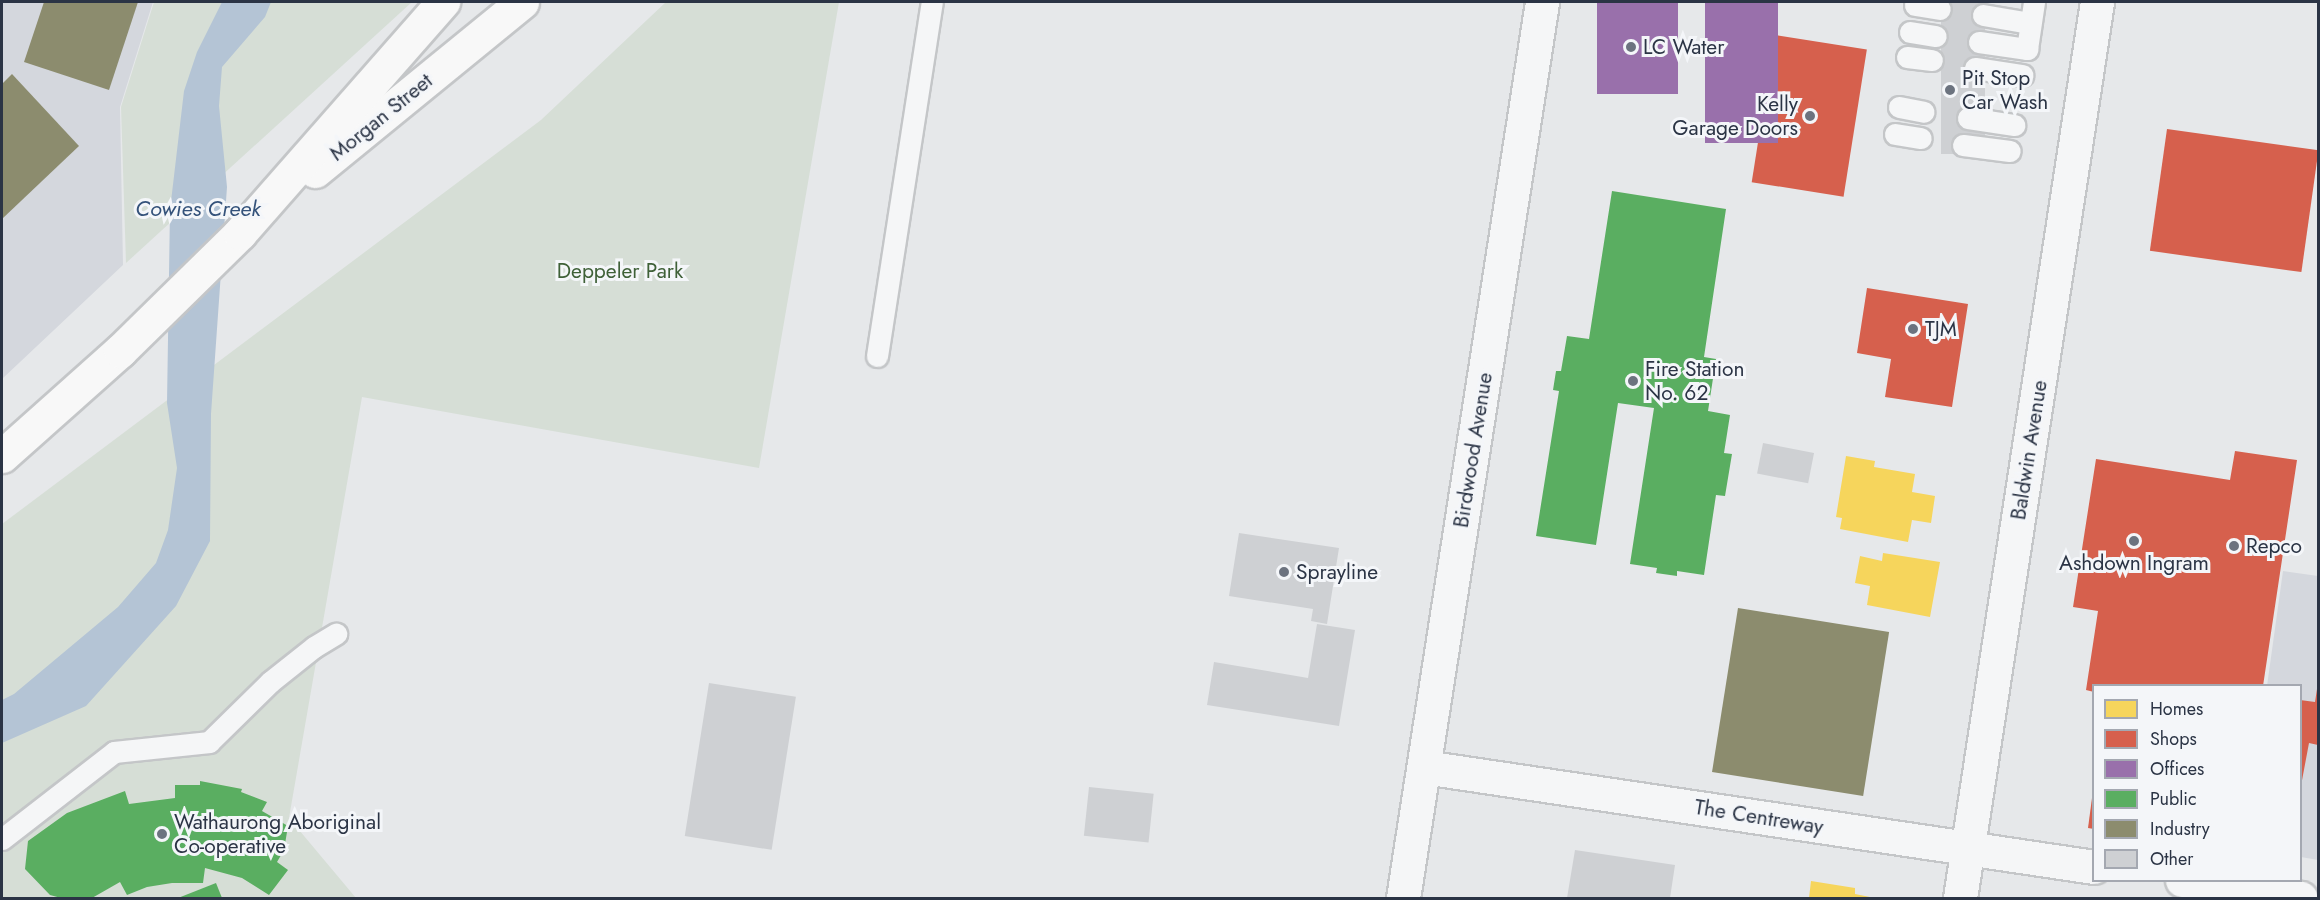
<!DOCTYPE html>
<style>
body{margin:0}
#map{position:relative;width:2320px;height:900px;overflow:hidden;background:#e6e8ea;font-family:Jost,sans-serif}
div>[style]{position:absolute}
.built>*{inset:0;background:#d4d7dd}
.green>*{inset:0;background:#d6ded6}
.water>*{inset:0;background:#b4c4d5}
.homes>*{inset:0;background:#f6d55c}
.shops>*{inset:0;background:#d6604d;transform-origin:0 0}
.offices>*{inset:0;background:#9970ab;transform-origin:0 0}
.public>*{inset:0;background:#5aae61}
.industry>*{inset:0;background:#8c8c6e;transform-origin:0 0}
.building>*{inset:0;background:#ced0d3;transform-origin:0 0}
.roads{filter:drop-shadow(2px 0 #c4c6c8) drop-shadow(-2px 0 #c4c6c8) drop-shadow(0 2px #c4c6c8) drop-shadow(0 -2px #c4c6c8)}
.service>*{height:21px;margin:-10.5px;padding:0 10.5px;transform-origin:10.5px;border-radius:10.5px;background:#f5f6f7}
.minor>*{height:33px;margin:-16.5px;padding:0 16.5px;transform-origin:16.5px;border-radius:16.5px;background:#f5f6f7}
.secondary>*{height:33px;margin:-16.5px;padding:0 16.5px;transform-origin:16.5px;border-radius:16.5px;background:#f8f8f8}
.dots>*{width:16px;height:16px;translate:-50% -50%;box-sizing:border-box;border:3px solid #f4f6f9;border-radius:50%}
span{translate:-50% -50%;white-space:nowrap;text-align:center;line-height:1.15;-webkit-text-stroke:6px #f4f6f9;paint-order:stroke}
.poi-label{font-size:21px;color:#2b3445}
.left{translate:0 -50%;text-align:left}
.right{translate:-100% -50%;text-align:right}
.street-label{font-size:21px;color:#2b3445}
.park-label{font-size:21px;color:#3f6138}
.water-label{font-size:22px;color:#34527a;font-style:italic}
.frame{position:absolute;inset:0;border:3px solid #2b3445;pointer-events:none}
.legend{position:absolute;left:2092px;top:684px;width:210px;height:198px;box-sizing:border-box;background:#f4f6f9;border:2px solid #a4a8b1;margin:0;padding:8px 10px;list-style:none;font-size:18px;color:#2b3445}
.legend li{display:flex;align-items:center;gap:12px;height:30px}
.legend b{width:30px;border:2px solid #a4a8b1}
</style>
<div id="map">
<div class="built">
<div style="clip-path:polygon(2px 2px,153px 2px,120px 107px,123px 265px,2px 379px)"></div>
<div style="clip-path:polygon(2283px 571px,2318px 576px,2318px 860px,2301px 857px,2300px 686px,2267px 686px)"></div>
</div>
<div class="green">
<div style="clip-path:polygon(154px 2px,412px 2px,126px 263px,121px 107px)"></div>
<div style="clip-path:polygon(666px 2px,839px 2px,759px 468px,362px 397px,289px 818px,356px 898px,2px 898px,2px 524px,541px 120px)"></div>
</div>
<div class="water">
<div style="clip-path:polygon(222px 2px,271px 2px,265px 17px,222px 67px,219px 106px,227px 187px,211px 414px,210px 541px,176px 606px,86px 706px,2px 743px,2px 700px,14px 694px,118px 607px,156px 563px,168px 530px,177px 468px,167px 403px,170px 210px,184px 91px,197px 52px)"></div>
</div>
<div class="homes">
<div style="clip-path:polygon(1846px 456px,1875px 461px,1874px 467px,1915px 474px,1912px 492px,1935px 496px,1931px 523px,1912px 520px,1908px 542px,1840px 529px,1842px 518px,1836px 517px)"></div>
<div style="clip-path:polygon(1883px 553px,1940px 562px,1930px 617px,1867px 605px,1870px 586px,1855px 583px,1860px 556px,1882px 561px)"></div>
<div style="clip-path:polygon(1811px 881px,1855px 888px,1855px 894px,1875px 898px,1809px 898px)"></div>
</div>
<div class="shops">
<div style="left:1775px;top:35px;width:93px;height:149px;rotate:9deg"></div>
<div style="left:2167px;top:129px;width:153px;height:123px;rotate:8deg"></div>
<div style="clip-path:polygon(1867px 288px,1968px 304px,1952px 407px,1885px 397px,1891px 359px,1857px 353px)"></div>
<div style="clip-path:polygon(2235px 451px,2297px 460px,2263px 686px,2094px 686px,2094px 692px,2086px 690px,2098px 611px,2073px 607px,2096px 459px,2230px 480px)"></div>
<div style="clip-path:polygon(2317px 689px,2318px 745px,2309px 743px,2300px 791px,2300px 700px,2315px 702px)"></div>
<div style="clip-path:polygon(2092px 798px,2094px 798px,2094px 829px,2088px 828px)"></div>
</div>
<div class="offices">
<div style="left:1597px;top:2px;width:81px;height:92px"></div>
<div style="left:1705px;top:2px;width:73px;height:141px"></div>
</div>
<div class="public">
<div style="clip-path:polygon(1612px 191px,1726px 209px,1704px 357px,1716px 359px,1708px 411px,1730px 415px,1724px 453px,1732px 454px,1725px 496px,1716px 495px,1704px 575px,1677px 571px,1677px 576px,1656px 573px,1657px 568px,1630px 564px,1654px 408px,1618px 403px,1596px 545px,1536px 536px,1559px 391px,1553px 390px,1556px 371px,1561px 371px,1567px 336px,1589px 339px)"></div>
<div style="clip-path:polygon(200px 781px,242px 789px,241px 792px,267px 802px,262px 811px,288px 826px,284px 850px,277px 862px,288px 870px,269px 895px,242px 878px,205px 868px,203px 883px,172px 883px,147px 887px,127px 895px,120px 882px,92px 898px,61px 898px,50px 895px,25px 869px,28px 841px,67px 813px,125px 791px,129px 804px,175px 798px,175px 785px,200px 785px)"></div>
<div style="clip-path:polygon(216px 883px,222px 898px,178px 898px)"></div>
</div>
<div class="industry">
<div style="clip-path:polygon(44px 2px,138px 2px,109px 90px,24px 62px)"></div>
<div style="clip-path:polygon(12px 74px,79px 146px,2px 219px,2px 84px)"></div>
<div style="left:1738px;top:608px;width:153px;height:166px;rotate:9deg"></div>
</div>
<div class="building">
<div style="left:1941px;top:2px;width:44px;height:152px"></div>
<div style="left:1763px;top:443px;width:52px;height:31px;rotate:11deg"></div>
<div style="clip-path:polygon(1239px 533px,1339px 548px,1327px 624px,1311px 621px,1313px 609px,1229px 596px)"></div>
<div style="clip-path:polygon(1317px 624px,1355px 630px,1339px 726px,1207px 705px,1214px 662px,1308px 678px)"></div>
<div style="left:709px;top:683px;width:88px;height:155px;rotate:9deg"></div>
<div style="left:1089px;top:787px;width:65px;height:49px;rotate:6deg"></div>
<div style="clip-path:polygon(1575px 850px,1675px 865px,1670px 898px,1567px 898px)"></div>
</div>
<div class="roads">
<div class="service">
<div style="left:1915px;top:5px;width:25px;rotate:9deg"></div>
<div style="left:1983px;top:15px;width:48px;rotate:9.7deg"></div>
<div style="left:1910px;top:32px;width:26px;rotate:9deg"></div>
<div style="left:1979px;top:42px;width:49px;rotate:8.3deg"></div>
<div style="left:2027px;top:49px;width:48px;rotate:-81.5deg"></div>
<div style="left:1907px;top:57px;width:25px;rotate:7deg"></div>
<div style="left:1975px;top:68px;width:48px;rotate:8.5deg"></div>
<div style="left:1899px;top:107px;width:25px;rotate:11deg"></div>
<div style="left:1968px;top:118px;width:47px;rotate:8.7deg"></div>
<div style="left:1895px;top:134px;width:26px;rotate:9deg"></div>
<div style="left:1963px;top:145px;width:47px;rotate:7.3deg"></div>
<div style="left:877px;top:356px;width:358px;rotate:-81.2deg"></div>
<div style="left:2px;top:839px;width:142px;rotate:-37.8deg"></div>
<div style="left:114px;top:752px;width:96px;rotate:-6deg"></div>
<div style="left:209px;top:742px;width:86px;rotate:-44.5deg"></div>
<div style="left:270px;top:682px;width:56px;rotate:-38.5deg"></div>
<div style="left:314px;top:647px;width:26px;rotate:-31deg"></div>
</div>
<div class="minor">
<div style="left:1424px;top:767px;width:677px;rotate:8.49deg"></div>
<div style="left:2182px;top:880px;width:120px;rotate:8.6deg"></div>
<div style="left:1403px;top:898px;width:907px;rotate:-81.18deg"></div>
<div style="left:1960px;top:898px;width:906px;rotate:-81.31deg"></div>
</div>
<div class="secondary">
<div style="left:315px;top:171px;width:267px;rotate:-39.2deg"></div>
<div style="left:2px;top:456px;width:158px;rotate:-41.7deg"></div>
<div style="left:120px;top:351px;width:168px;rotate:-44.5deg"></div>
<div style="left:240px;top:233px;width:308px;rotate:-48.7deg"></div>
</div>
</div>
<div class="dots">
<div style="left:1631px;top:47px;background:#6c737f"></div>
<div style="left:1950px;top:90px;background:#6c737f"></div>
<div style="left:1810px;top:116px;background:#6c737f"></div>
<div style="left:1913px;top:329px;background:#6c737f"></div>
<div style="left:1633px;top:381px;background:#6c737f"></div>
<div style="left:2134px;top:541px;background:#6c737f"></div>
<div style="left:2234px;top:546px;background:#6c737f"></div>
<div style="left:1284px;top:572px;background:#6c737f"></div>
<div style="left:162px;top:834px;background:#6c737f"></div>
</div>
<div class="poi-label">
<span class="left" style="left:1643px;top:47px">LC Water</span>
<span class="left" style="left:1962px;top:90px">Pit Stop<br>Car Wash</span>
<span class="right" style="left:1798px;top:116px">Kelly<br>Garage Doors</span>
<span class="left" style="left:1925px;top:329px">TJM</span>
<span class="left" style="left:1645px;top:381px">Fire Station<br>No. 62</span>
<span class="left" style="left:2246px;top:546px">Repco</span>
<span style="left:2134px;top:563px">Ashdown Ingram</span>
<span class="left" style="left:1296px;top:572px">Sprayline</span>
<span class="left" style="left:174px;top:834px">Wathaurong Aboriginal<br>Co-operative</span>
</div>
<div class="street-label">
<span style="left:381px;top:117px;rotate:-39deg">Morgan Street</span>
<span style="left:1473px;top:450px;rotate:-81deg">Birdwood Avenue</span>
<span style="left:2029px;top:450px;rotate:-81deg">Baldwin Avenue</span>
<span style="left:1759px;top:817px;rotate:9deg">The Centreway</span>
</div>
<div class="park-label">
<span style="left:620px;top:271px">Deppeler Park</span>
</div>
<div class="water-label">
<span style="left:198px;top:209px">Cowies Creek</span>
</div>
<div class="frame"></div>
<ul class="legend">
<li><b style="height:16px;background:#f6d55c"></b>Homes</li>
<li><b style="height:16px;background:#d6604d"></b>Shops</li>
<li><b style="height:16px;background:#9970ab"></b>Offices</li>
<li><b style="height:16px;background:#5aae61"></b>Public</li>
<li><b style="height:16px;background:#8c8c6e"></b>Industry</li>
<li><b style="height:16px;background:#ced0d3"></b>Other</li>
</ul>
</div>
